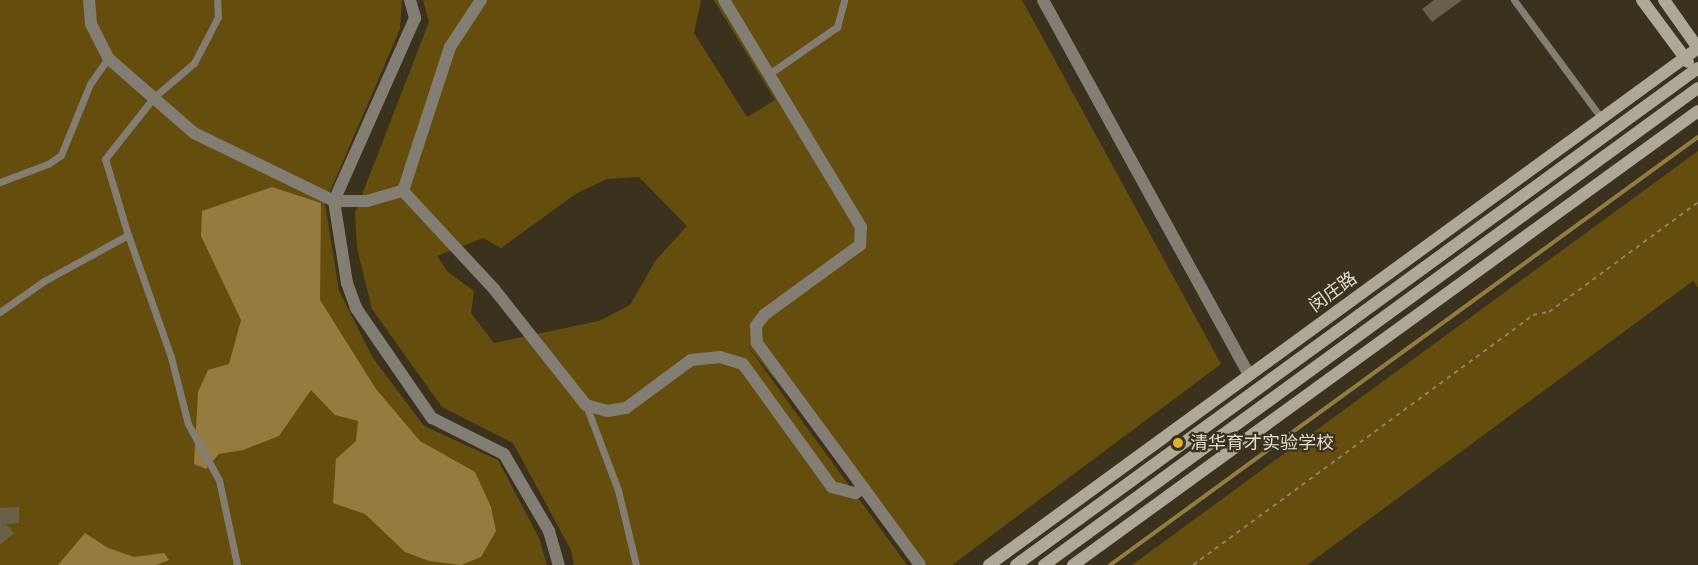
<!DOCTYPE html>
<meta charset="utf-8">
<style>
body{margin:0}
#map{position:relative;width:1698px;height:565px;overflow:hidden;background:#3b321d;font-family:"PT Sans Narrow","Noto Sans SC",sans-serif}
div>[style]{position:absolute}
.green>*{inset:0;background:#654e0d}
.water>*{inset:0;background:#947c41}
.stream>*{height:4px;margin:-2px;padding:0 2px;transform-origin:2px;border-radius:2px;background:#947c41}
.building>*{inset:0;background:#696049}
.path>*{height:2px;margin-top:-1px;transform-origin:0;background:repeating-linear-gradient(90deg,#888170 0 4.5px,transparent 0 9px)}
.lane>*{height:7px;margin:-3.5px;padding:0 3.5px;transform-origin:3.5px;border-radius:3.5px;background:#837e74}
.street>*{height:12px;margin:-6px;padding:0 6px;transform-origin:6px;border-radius:6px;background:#837e74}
.secondary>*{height:12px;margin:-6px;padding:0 6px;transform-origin:6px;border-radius:6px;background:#afa898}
.dots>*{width:16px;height:16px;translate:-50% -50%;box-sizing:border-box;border:3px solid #3b321d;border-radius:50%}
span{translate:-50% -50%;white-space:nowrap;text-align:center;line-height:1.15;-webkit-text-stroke:4.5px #3b321d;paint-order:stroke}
.street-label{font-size:18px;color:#e4ded2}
.poi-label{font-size:18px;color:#e4ded2}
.left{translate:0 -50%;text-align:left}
</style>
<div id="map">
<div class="green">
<div style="clip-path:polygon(0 0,402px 0,400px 29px,325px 203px,339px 291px,373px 358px,424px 426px,498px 460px,539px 538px,547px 565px,0 565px)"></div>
<div style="clip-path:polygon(evenodd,423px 0,701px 0,694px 33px,747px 117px,775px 100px,714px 0,1022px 0,1221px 364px,952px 565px,927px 565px,746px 344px,907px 565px,574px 565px,571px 550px,513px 443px,442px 407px,372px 309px,357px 248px,355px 213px,429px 22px,423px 0,639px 177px,687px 226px,656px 260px,630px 305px,599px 321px,494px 343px,471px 313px,474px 291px,448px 272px,437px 256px,483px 238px,501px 248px,577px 193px,607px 179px,639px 177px)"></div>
<div style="clip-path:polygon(1698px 151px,1698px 288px,1693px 281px,1307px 565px,1132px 565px)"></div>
</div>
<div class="water">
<div style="clip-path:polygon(272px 187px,321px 203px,320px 300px,376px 389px,420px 441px,475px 472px,491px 507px,496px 531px,481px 557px,461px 565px,429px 561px,405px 552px,365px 514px,333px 503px,336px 459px,356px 441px,358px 421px,335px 415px,311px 390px,279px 436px,243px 450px,219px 454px,206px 469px,194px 464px,198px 392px,208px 370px,229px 364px,241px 320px,201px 236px,202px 211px)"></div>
<div style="clip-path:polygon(85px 533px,108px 548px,134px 557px,164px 553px,169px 560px,156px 565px,58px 565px)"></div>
</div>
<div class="stream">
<div style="left:1110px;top:565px;width:727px;rotate:-36.05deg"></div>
</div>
<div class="building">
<div style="clip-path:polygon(1434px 0,1462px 0,1432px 22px,1422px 9px)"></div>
<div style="clip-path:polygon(19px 507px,19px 523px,6px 524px,14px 533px,0 545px,0 508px)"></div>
</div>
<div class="path">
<div style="left:1193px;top:565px;width:422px;rotate:-36.3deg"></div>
<div style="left:1533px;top:315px;width:16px;rotate:-11deg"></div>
<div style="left:1549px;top:312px;width:185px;rotate:-36.4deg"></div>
</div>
<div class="lane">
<div style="left:1514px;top:0;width:148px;rotate:53.5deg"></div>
<div style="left:769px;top:74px;width:83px;rotate:-34.7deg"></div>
<div style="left:837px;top:27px;width:28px;rotate:-75deg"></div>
<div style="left:0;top:182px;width:51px;rotate:-20.6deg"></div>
<div style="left:48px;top:164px;width:16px;rotate:-35deg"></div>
<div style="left:61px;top:155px;width:77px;rotate:-67.8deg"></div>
<div style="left:90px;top:84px;width:32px;rotate:-55deg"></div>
<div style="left:128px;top:235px;width:129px;rotate:70.6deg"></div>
<div style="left:171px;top:357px;width:69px;rotate:75.8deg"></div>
<div style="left:188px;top:424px;width:64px;rotate:61deg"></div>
<div style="left:219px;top:480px;width:87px;rotate:78deg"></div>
<div style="left:0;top:312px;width:54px;rotate:-35.2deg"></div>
<div style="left:44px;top:281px;width:96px;rotate:-28.7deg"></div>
<div style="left:128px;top:235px;width:79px;rotate:-106.8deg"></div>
<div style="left:105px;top:159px;width:79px;rotate:-51.7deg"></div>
<div style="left:154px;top:97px;width:52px;rotate:-40.4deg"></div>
<div style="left:194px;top:63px;width:52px;rotate:-62.4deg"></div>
<div style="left:218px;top:17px;width:17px;rotate:-93deg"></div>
<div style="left:586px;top:405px;width:91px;rotate:69.4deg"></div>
<div style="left:618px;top:490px;width:77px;rotate:76.5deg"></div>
</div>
<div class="street">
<div style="left:89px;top:0;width:24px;rotate:85deg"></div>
<div style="left:91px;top:24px;width:38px;rotate:63deg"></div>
<div style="left:108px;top:58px;width:114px;rotate:41.1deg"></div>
<div style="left:194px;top:133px;width:156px;rotate:25.9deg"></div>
<div style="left:334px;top:201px;width:33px"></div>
<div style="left:367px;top:201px;width:37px;rotate:-16deg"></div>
<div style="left:403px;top:191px;width:151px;rotate:-71.9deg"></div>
<div style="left:450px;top:47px;width:56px;rotate:-56.6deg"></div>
<div style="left:410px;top:0;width:19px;rotate:74deg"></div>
<div style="left:415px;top:18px;width:200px;rotate:113.9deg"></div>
<div style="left:334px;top:201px;width:83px;rotate:81deg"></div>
<div style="left:347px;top:283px;width:27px;rotate:70deg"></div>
<div style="left:356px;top:308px;width:134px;rotate:55.4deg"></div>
<div style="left:432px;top:418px;width:80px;rotate:26.6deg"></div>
<div style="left:504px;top:454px;width:89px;rotate:59.7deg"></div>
<div style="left:549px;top:531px;width:35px;rotate:74deg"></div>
<div style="left:724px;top:0;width:265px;rotate:58.9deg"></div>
<div style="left:861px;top:227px;width:18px;rotate:93deg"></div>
<div style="left:860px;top:245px;width:119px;rotate:143.9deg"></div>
<div style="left:764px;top:315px;width:14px;rotate:126deg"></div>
<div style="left:756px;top:326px;width:17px;rotate:87deg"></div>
<div style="left:757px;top:343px;width:275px;rotate:53.7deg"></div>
<div style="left:1043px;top:0;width:428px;rotate:61.2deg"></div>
<div style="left:403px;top:191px;width:134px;rotate:47.1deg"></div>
<div style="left:494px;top:289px;width:148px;rotate:51.6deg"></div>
<div style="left:586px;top:405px;width:22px;rotate:16deg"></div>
<div style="left:607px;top:411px;width:19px;rotate:-9deg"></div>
<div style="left:626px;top:408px;width:81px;rotate:-36.4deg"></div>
<div style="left:691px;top:360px;width:29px;rotate:-6deg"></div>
<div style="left:720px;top:357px;width:24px;rotate:17deg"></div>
<div style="left:743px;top:364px;width:152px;rotate:54.1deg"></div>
<div style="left:832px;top:487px;width:24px;rotate:15deg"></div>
<div style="left:855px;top:493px;width:10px;rotate:-29deg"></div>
</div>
<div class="secondary">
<div style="left:1642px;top:0;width:77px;rotate:53.4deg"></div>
<div style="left:1664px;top:0;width:59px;rotate:54.7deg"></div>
<div style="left:989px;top:565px;width:877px;rotate:-36.1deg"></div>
<div style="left:1016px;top:565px;width:844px;rotate:-36.08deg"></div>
<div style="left:1044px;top:565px;width:809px;rotate:-36.11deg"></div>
<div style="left:1073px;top:565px;width:772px;rotate:-35.99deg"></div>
</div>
<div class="dots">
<div style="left:1178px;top:443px;background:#deb133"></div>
</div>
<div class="street-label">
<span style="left:1333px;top:292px;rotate:-36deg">闵庄路</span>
</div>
<div class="poi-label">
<span class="left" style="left:1190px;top:443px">清华育才实验学校</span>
</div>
</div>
